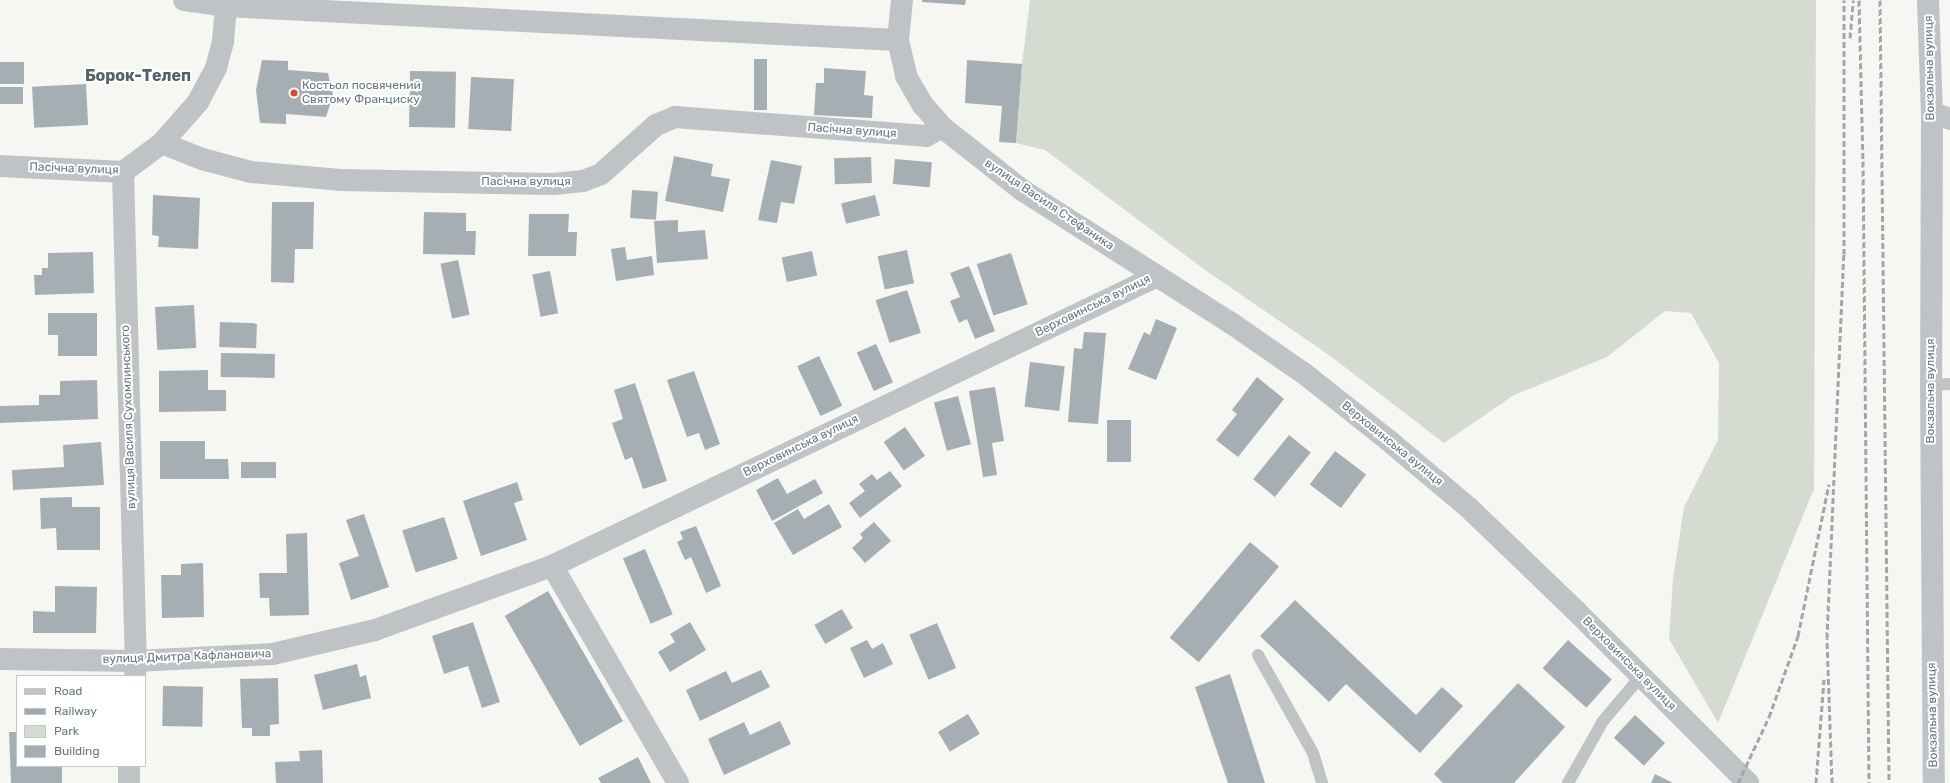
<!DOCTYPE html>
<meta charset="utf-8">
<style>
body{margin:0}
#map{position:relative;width:1950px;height:783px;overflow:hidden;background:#f6f6f2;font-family:Rubik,sans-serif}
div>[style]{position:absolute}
.green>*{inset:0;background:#d6dbd2}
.building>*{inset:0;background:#a5afb3;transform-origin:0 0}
.service>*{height:12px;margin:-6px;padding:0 6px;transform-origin:6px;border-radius:6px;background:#bfc3c6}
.minor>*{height:22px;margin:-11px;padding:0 11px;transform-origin:11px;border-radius:11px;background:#bfc3c6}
.tertiary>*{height:22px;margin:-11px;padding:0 11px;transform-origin:11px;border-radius:11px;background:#bfc3c6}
.rail>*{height:3px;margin-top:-1.5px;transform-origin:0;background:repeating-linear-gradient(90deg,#a0a7ac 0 6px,transparent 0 9px)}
.dots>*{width:11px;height:11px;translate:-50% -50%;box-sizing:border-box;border:2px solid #fff;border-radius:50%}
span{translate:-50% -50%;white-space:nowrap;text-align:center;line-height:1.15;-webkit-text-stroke:4px #fff;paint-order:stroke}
.street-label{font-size:12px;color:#657883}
.poi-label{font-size:12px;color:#657883}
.left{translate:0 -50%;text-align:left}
.district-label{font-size:16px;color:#536168;font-weight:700}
.legend{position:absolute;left:16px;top:675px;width:130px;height:92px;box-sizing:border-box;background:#fff;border:1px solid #c1c9cd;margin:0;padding:5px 7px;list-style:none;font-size:12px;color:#657883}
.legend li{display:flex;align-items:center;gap:8px;height:20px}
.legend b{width:20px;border:1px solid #c1c9cd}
</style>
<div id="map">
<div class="green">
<div style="clip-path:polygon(1030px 0,1816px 0,1814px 489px,1718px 723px,1669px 639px,1673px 579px,1684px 507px,1718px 440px,1719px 363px,1691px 313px,1665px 311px,1607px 357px,1514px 395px,1444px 443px,1329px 355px,1205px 270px,1045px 150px,1016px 143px,1022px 64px)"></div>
</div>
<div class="building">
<div style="clip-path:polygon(922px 0,966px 0,965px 5px,922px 2px)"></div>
<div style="left:754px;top:59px;width:13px;height:51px"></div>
<div style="clip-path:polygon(262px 60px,288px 61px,288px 70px,328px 73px,333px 95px,326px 117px,286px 114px,286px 124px,260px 123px,256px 90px)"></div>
<div style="clip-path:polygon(967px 60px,1022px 64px,1016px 143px,999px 142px,1002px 106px,965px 103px)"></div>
<div style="left:0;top:62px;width:24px;height:22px"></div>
<div style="clip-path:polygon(824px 68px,866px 71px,864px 95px,873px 96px,872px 118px,814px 115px,816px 83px,824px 83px)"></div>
<div style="left:410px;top:71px;width:46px;height:56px;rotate:1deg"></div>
<div style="left:471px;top:77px;width:43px;height:52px;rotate:3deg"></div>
<div style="left:86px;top:84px;width:41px;height:54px;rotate:87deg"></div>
<div style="left:0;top:87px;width:23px;height:17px"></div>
<div style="clip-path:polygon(674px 156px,713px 164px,711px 176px,730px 179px,723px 212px,665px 201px)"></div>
<div style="left:871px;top:157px;width:26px;height:37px;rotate:88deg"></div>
<div style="left:895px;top:159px;width:37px;height:25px;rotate:5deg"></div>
<div style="clip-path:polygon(771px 160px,802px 166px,794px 204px,781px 202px,777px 223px,758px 220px)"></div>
<div style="left:632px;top:190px;width:26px;height:28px;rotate:4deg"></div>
<div style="clip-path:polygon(153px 195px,200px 198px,198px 249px,158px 247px,159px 236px,152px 235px)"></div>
<div style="left:875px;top:195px;width:21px;height:35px;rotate:76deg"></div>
<div style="clip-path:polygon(272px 202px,314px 202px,313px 249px,295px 249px,294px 283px,271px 282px)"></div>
<div style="clip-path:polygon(424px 212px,466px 213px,466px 231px,476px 231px,475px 255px,423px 254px)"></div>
<div style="clip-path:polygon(529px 214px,569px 214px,568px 232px,577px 232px,576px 256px,528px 256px)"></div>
<div style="clip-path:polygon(678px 220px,678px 232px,705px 230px,708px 259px,657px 263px,654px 221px)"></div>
<div style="clip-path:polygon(625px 247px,627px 260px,652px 256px,654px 275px,616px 281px,611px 249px)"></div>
<div style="left:907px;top:250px;width:34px;height:30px;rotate:78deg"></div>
<div style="left:812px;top:251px;width:25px;height:31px;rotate:78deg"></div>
<div style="clip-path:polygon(93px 252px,94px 293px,35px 295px,34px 275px,42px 275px,42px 268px,48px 268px,48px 253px)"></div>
<div style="left:1011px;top:253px;width:54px;height:36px;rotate:72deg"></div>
<div style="left:458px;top:260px;width:56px;height:18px;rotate:78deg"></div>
<div style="clip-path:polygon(969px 266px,995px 331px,975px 339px,967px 319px,959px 323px,950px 301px,960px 297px,950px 273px)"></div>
<div style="left:550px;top:271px;width:43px;height:18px;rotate:79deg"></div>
<div style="left:907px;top:290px;width:45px;height:33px;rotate:72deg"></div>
<div style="left:194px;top:305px;width:43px;height:39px;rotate:87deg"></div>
<div style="clip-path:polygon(48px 313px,97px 313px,97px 356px,58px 356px,58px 335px,48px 335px)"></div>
<div style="clip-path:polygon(1156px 319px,1177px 328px,1156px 380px,1128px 369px,1144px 332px,1150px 335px)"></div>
<div style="left:220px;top:322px;width:37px;height:25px;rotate:2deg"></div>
<div style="clip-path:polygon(1084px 332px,1106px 333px,1098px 424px,1068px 422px,1074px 348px,1082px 349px)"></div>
<div style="left:876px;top:344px;width:42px;height:21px;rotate:66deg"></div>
<div style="left:221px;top:353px;width:54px;height:24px;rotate:1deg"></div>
<div style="left:819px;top:356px;width:55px;height:24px;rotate:65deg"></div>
<div style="left:1030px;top:362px;width:35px;height:45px;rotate:7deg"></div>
<div style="clip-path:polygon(208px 370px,208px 390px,226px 390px,226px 411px,159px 412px,159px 371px)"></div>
<div style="clip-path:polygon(694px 371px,720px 444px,705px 450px,699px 433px,687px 437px,667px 380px)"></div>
<div style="clip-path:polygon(1257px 377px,1284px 399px,1238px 457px,1216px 440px,1237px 414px,1232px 410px)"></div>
<div style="clip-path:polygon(97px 380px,98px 419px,0 423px,0 406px,39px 405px,39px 395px,60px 395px,60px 381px)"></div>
<div style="clip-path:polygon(635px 383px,667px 481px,643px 489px,632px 457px,625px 460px,612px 423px,623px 419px,614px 390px)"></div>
<div style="clip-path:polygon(995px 387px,1004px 441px,992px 443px,997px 475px,983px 477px,969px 391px)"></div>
<div style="left:958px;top:396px;width:50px;height:25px;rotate:75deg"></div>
<div style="left:1107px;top:420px;width:24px;height:42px"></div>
<div style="left:905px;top:427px;width:35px;height:26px;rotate:55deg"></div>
<div style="left:1289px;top:435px;width:28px;height:57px;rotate:39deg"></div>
<div style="clip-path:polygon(160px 441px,205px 441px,205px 459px,228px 459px,229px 479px,160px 479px)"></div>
<div style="clip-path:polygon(101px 442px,104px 485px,13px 490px,12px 470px,64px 467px,63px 445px)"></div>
<div style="left:1335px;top:451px;width:39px;height:42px;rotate:37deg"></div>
<div style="left:241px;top:462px;width:35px;height:16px"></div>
<div style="clip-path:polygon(890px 471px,902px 486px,860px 518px,849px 503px,865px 491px,859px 484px,872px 474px,877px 480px)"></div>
<div style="clip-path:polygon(778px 478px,787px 494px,815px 479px,823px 493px,772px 521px,756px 490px)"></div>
<div style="clip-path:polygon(517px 482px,523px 500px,514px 503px,527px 540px,481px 556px,463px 501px)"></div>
<div style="clip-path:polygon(72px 497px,72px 507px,100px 507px,100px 550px,57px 550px,56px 528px,41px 529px,40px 498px)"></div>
<div style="clip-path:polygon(829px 504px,842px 527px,793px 555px,774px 523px,798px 509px,804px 519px)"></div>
<div style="clip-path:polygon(364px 514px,389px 587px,351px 600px,339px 563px,359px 556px,346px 520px)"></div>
<div style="left:444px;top:517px;width:44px;height:44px;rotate:72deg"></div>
<div style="clip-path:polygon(874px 522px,891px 541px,865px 563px,852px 548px,863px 538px,860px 534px)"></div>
<div style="clip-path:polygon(696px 526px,721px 586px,706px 593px,691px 557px,685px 560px,677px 542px,683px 539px,680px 532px)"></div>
<div style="clip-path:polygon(307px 533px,309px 615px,270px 616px,269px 598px,260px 598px,259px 573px,287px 573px,286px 534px)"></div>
<div style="left:1250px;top:542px;width:38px;height:125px;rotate:40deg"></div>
<div style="left:645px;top:549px;width:71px;height:24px;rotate:67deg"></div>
<div style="clip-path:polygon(203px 563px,204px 617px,162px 618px,161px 575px,181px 575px,181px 564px)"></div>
<div style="clip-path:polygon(55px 586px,97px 587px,96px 633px,33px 633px,33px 611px,55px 612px)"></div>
<div style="left:548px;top:591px;width:150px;height:50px;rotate:60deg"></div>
<div style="clip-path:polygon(1295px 600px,1416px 715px,1442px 687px,1463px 706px,1420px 753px,1346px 684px,1329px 702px,1260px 636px)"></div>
<div style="left:842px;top:609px;width:22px;height:32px;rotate:60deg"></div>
<div style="clip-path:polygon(473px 622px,500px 702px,482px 708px,468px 666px,444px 674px,432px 636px)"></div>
<div style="clip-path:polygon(690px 622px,706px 650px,670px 672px,658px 652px,675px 642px,670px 634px)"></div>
<div style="left:937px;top:623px;width:49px;height:30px;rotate:67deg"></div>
<div style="clip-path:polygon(867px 640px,872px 649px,883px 643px,893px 664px,864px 678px,850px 648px)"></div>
<div style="left:1568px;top:640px;width:59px;height:38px;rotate:42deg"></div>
<div style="clip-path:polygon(357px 664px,360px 677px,366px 675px,371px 698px,323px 710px,314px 675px)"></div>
<div style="clip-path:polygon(761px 670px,770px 687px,700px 721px,686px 690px,726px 671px,732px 683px)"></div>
<div style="clip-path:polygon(1230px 674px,1265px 783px,1228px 783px,1195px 687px)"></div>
<div style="clip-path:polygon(278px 678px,279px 724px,270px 725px,270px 736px,252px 736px,252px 728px,242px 728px,240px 679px)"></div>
<div style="clip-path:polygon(1518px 683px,1565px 727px,1514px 783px,1443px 783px,1434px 774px)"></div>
<div style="left:163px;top:686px;width:40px;height:40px;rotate:1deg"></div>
<div style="left:968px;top:714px;width:23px;height:35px;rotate:59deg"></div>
<div style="left:1635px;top:715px;width:41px;height:31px;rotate:43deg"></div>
<div style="clip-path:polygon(780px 721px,791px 744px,724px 775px,708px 739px,744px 722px,750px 735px)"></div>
<div style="clip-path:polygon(9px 732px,17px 732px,17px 766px,62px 766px,62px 783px,11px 783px)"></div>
<div style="clip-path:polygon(322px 750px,323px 783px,276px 783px,275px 762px,300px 761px,299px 751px)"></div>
<div style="clip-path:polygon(638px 757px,651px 783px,601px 783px,598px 778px)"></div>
<div style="clip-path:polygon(1655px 774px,1673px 783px,1651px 783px)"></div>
</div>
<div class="service">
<div style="left:1931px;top:385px;width:19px;rotate:-3deg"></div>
<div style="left:1258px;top:655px;width:112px;rotate:60.7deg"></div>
<div style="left:1313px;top:753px;width:31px;rotate:73deg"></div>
<div style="left:1568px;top:783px;width:71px;rotate:-60.6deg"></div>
<div style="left:1603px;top:721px;width:59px;rotate:-49.8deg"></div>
</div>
<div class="minor">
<div style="left:184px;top:0;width:42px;rotate:8.1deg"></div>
<div style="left:226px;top:6px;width:673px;rotate:2.9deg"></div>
<div style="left:1932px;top:113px;width:19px;rotate:18deg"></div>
<div style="left:162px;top:143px;width:55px;rotate:-48.7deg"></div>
<div style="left:198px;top:102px;width:38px;rotate:-62deg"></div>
<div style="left:216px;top:68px;width:28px;rotate:-75deg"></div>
<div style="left:223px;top:41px;width:35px;rotate:-85deg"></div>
<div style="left:0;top:166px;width:123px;rotate:2.8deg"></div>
<div style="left:123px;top:172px;width:49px;rotate:-36.6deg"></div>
<div style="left:162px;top:143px;width:43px;rotate:21.8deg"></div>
<div style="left:202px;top:159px;width:51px;rotate:14.9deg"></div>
<div style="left:251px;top:172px;width:89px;rotate:5.1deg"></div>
<div style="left:340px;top:180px;width:214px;rotate:1.1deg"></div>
<div style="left:554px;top:184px;width:29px;rotate:-6deg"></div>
<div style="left:583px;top:181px;width:19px;rotate:-21deg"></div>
<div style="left:601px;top:174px;width:74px;rotate:-41.7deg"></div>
<div style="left:656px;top:125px;width:21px;rotate:-23deg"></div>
<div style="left:675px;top:117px;width:252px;rotate:4.3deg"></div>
<div style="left:926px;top:136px;width:18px;rotate:-29deg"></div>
<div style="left:123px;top:172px;width:489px;rotate:88.5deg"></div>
<div style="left:136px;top:661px;width:14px;rotate:94deg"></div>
<div style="left:0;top:659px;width:136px;rotate:0.8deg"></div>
<div style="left:136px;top:661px;width:137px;rotate:-2.9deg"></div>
<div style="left:273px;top:654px;width:105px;rotate:-13.2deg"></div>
<div style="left:375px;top:630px;width:188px;rotate:-19.9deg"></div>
<div style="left:129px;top:766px;width:17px;rotate:90deg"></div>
<div style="left:678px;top:783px;width:251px;rotate:-120.1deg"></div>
<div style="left:552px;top:566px;width:671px;rotate:-25.61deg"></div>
</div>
<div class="tertiary">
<div style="left:902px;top:0;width:40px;rotate:95.7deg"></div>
<div style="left:898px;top:40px;width:37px;rotate:77deg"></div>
<div style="left:906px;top:76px;width:34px;rotate:60deg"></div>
<div style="left:923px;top:105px;width:29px;rotate:49deg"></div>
<div style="left:942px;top:127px;width:102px;rotate:38.2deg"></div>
<div style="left:1022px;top:190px;width:248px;rotate:32.5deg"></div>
<div style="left:1231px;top:323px;width:91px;rotate:34.7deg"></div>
<div style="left:1306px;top:375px;width:105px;rotate:38.4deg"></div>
<div style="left:1388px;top:440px;width:106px;rotate:40deg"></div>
<div style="left:1469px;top:508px;width:150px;rotate:43.9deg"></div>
<div style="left:1577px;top:612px;width:242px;rotate:45deg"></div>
<div style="left:1928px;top:0;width:113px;rotate:88deg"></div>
<div style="left:1932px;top:113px;width:272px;rotate:90.2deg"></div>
<div style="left:1931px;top:385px;width:398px;rotate:89.6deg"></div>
</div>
<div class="rail">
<div style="left:1859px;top:0;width:161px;rotate:88.6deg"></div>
<div style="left:1863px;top:161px;width:622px;rotate:89.45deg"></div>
<div style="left:1880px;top:0;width:783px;rotate:89.34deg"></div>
<div style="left:1850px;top:38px;width:38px;rotate:-85deg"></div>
<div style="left:1738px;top:783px;width:73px;rotate:-64.8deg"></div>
<div style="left:1769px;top:717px;width:86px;rotate:-70.3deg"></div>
<div style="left:1798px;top:636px;width:155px;rotate:-78.5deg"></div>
<div style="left:1816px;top:783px;width:104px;rotate:-85.6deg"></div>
<div style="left:1832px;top:783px;width:145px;rotate:-92deg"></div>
<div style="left:1827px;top:638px;width:384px;rotate:-87.5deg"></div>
<div style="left:1844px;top:254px;width:254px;rotate:-90deg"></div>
</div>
<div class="dots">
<div style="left:294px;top:93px;background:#e04529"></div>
</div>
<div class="street-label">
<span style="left:1930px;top:68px;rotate:-91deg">Вокзальна вулиця</span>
<span style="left:852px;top:131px;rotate:4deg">Пасічна вулиця</span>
<span style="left:74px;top:169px;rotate:2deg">Пасічна вулиця</span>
<span style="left:526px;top:182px">Пасічна вулиця</span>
<span style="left:1049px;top:205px;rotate:34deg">вулиця Василя Стефаника</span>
<span style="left:1093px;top:306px;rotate:-26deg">Верховинська вулиця</span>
<span style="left:1931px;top:391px;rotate:-90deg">Вокзальна вулиця</span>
<span style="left:129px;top:417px;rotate:-92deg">вулиця Василя Сухомлинського</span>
<span style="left:1392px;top:444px;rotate:39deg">Верховинська вулиця</span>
<span style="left:801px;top:446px;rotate:-26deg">Верховинська вулиця</span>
<span style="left:187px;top:657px;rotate:-2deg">вулиця Дмитра Кафлановича</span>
<span style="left:1629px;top:664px;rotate:45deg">Верховинська вулиця</span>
<span style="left:1933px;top:715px;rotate:-91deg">Вокзальна вулиця</span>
</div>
<div class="poi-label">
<span class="left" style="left:302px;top:93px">Костьол посвячений<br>Святому Франциску</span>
</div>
<div class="district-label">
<span style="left:138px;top:76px">Борок-Телеп</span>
</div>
<ul class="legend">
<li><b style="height:5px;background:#bfc3c6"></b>Road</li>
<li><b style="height:5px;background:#a0a7ac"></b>Railway</li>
<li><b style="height:11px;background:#d6dbd2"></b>Park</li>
<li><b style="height:11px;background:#a5afb3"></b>Building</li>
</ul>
</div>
